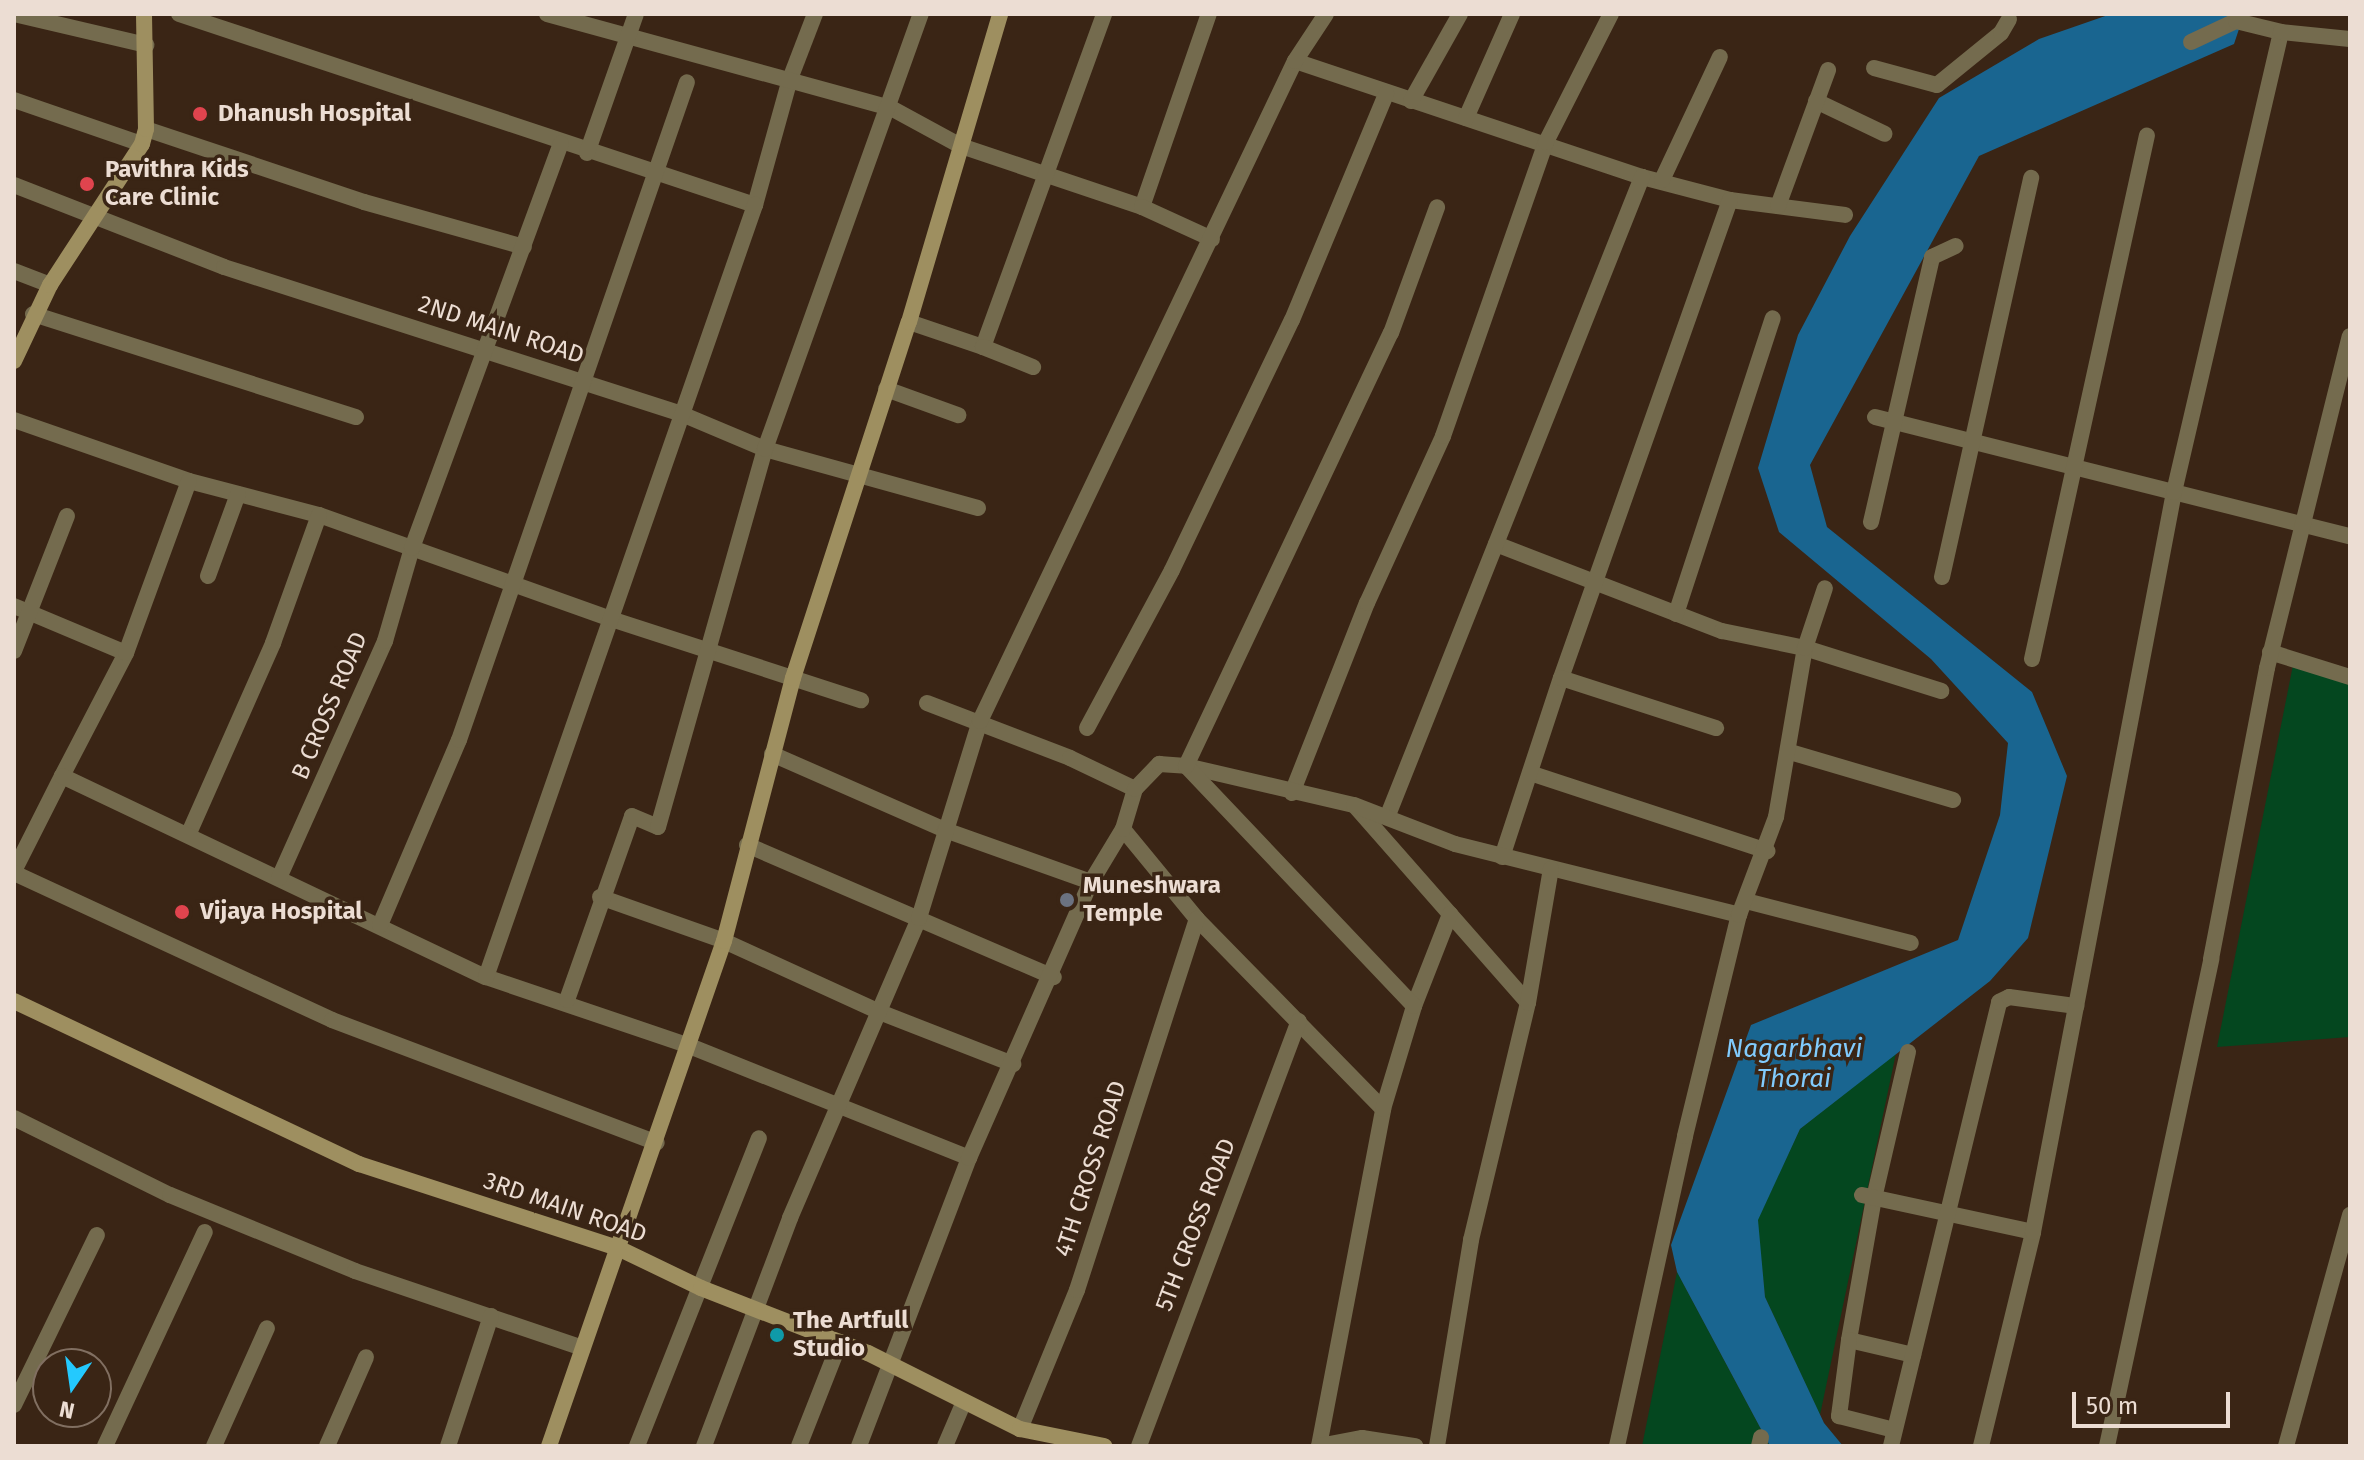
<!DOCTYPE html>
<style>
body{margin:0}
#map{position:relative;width:2364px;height:1460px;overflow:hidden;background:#3a2515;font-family:"Fira Sans",sans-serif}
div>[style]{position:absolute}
.green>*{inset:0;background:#04471f}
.water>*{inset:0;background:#196590}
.street>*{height:16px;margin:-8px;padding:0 8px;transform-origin:8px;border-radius:8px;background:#746b4e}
.secondary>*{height:16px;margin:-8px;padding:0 8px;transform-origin:8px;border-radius:8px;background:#9e8f60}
.dots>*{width:22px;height:22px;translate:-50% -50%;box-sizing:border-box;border:4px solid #3a2515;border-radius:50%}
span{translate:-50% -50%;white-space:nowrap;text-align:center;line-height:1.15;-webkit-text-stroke:7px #3a2515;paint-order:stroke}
.poi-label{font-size:24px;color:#ecddd3;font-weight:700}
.left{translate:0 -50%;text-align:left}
.street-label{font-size:24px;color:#ecddd3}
.water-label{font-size:26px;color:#81cbfd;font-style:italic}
.frame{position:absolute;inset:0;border:16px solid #ecddd3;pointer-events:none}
.north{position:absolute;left:32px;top:1348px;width:80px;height:80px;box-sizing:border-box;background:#3a2515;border:2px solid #816f61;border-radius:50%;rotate:193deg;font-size:22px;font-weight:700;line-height:32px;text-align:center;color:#ecddd3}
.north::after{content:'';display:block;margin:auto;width:28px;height:36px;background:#24c9fe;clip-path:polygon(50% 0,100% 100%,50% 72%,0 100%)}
.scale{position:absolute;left:2072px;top:1392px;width:158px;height:36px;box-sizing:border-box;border:4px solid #ecddd3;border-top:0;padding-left:10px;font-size:24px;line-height:28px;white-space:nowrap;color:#ecddd3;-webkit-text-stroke:6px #3a2515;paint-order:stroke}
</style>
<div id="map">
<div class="green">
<div style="clip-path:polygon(2293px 665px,2350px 683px,2350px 1037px,2217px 1047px)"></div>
<div style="clip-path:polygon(1896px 1053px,1820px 1415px,1765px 1297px,1757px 1220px,1800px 1129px)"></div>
<div style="clip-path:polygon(1677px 1272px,1770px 1446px,1642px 1446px)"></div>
</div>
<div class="water">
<div style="clip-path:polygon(2111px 14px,2244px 14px,2234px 44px,1979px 156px,1810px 465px,1827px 527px,2032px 692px,2067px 776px,2028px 938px,1990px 981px,1800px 1129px,1758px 1220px,1765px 1297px,1824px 1423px,1843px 1446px,1770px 1446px,1677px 1272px,1671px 1245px,1751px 1025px,1958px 940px,2000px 815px,2008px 743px,1931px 659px,1779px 532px,1758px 468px,1798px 335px,1850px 236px,1939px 98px,2039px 39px)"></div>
</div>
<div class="street">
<div style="left:14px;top:14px;width:136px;rotate:13.2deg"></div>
<div style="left:179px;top:14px;width:607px;rotate:18.35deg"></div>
<div style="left:755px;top:205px;width:131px;rotate:-74.5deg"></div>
<div style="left:790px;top:79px;width:70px;rotate:-69deg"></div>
<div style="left:547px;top:14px;width:357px;rotate:15.3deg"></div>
<div style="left:891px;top:108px;width:80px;rotate:28.5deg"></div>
<div style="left:961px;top:146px;width:191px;rotate:18.6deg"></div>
<div style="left:1142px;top:207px;width:204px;rotate:-70.9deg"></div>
<div style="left:2191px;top:42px;width:50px;rotate:-25deg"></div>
<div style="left:2236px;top:21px;width:46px;rotate:13.7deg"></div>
<div style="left:1295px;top:61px;width:366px;rotate:18.5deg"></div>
<div style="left:1642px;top:177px;width:91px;rotate:14.6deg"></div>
<div style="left:1730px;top:200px;width:116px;rotate:7.4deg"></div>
<div style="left:1874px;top:68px;width:65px;rotate:15.1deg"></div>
<div style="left:1937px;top:85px;width:82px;rotate:-39.1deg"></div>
<div style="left:2001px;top:33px;width:16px;rotate:-60deg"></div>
<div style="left:14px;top:100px;width:135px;rotate:19deg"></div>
<div style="left:1411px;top:101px;width:100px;rotate:-60.6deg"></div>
<div style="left:1816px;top:101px;width:76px;rotate:25.6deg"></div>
<div style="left:1466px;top:118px;width:114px;rotate:-66.1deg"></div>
<div style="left:146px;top:129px;width:230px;rotate:18.5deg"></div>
<div style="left:364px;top:202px;width:166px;rotate:15.7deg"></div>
<div style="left:587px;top:153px;width:147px;rotate:-70.6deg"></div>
<div style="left:1662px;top:180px;width:136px;rotate:-64.8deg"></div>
<div style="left:14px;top:185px;width:225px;rotate:21.3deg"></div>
<div style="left:224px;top:267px;width:483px;rotate:17.8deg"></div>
<div style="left:684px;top:415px;width:88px;rotate:22.8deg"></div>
<div style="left:765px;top:449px;width:221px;rotate:15.5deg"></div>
<div style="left:1778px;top:206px;width:145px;rotate:-69.8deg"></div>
<div style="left:1142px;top:207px;width:77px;rotate:24.6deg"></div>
<div style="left:14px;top:271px;width:39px;rotate:21deg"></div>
<div style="left:33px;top:314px;width:339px;rotate:17.7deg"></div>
<div style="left:909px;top:322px;width:78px;rotate:18.7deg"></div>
<div style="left:983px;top:347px;width:354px;rotate:-70deg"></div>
<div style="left:983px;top:347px;width:54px;rotate:21.8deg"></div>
<div style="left:886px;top:389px;width:77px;rotate:19.9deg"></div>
<div style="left:1875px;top:417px;width:490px;rotate:14.1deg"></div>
<div style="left:14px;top:420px;width:185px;rotate:19.2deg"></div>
<div style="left:189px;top:481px;width:134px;rotate:14.7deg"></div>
<div style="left:319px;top:515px;width:310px;rotate:19.6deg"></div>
<div style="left:611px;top:619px;width:263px;rotate:18deg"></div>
<div style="left:1871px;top:522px;width:272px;rotate:-77deg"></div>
<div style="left:1932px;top:257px;width:26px;rotate:-25deg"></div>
<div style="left:1496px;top:544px;width:242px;rotate:21.1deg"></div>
<div style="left:1722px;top:631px;width:85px;rotate:11.6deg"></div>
<div style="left:1805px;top:648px;width:143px;rotate:17.5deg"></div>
<div style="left:208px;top:576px;width:87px;rotate:-69.9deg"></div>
<div style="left:1942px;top:577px;width:409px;rotate:-77.4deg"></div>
<div style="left:14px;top:606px;width:121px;rotate:22.8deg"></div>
<div style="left:1676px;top:614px;width:311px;rotate:-71.9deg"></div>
<div style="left:14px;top:651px;width:145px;rotate:-68.6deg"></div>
<div style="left:2270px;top:652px;width:84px;rotate:17.4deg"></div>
<div style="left:2032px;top:659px;width:536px;rotate:-77.62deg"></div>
<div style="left:1561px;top:678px;width:507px;rotate:-70.53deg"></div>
<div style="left:927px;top:703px;width:153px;rotate:21deg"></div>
<div style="left:1070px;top:758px;width:72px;rotate:25.5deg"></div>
<div style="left:1087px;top:728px;width:179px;rotate:-61.7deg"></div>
<div style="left:1172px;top:570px;width:277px;rotate:-64.4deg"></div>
<div style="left:1292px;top:320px;width:245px;rotate:-67.4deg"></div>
<div style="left:1790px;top:752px;width:170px;rotate:16.4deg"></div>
<div style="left:772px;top:754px;width:189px;rotate:23.7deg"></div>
<div style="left:945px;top:830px;width:155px;rotate:19.6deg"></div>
<div style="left:1530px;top:773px;width:250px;rotate:18.2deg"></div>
<div style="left:62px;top:776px;width:139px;rotate:-62.5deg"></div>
<div style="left:126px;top:653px;width:183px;rotate:-69.9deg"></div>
<div style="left:1292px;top:793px;width:204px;rotate:-68.5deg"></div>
<div style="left:1367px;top:603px;width:183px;rotate:-65.5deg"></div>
<div style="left:1443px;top:436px;width:312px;rotate:-70.7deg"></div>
<div style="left:1546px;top:142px;width:144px;rotate:-63.1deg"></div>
<div style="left:1355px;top:806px;width:262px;rotate:48.7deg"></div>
<div style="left:1388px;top:815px;width:687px;rotate:-68.29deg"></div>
<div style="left:1123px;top:829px;width:117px;rotate:50.6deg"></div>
<div style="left:1197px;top:919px;width:266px;rotate:45.6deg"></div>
<div style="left:189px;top:833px;width:208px;rotate:-66.1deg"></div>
<div style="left:273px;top:643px;width:136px;rotate:-70.2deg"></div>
<div style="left:747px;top:845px;width:334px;rotate:23.3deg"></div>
<div style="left:1502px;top:857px;width:188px;rotate:-71.8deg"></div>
<div style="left:1561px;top:678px;width:163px;rotate:17.9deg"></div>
<div style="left:14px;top:871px;width:106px;rotate:-63.2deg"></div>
<div style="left:62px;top:776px;width:469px;rotate:25.4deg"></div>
<div style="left:486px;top:977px;width:212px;rotate:18.7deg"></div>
<div style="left:687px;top:1045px;width:304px;rotate:21.8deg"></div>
<div style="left:14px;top:873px;width:350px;rotate:24.8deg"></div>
<div style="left:332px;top:1020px;width:347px;rotate:20.7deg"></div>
<div style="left:279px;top:878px;width:260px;rotate:-65.9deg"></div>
<div style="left:385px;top:641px;width:97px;rotate:-73.8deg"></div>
<div style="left:412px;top:548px;width:431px;rotate:-69.8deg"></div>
<div style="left:600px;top:897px;width:132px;rotate:19.5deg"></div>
<div style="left:724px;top:941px;width:174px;rotate:24.5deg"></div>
<div style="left:882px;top:1013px;width:141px;rotate:21.3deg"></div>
<div style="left:1746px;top:901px;width:170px;rotate:14.3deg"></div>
<div style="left:380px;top:925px;width:201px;rotate:-66.9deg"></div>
<div style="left:459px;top:740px;width:696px;rotate:-70.89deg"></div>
<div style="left:486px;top:977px;width:818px;rotate:-70.79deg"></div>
<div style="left:567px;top:1000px;width:195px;rotate:-70.5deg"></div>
<div style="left:632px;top:816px;width:28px;rotate:23deg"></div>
<div style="left:658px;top:827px;width:393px;rotate:-74.2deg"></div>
<div style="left:765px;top:449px;width:462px;rotate:-70.3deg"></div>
<div style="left:1414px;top:1006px;width:99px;rotate:-68.6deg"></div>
<div style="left:1908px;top:1052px;width:150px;rotate:103.1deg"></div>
<div style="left:1874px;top:1198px;width:144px;rotate:100deg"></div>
<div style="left:1849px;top:1340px;width:66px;rotate:13.2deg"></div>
<div style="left:14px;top:1118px;width:174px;rotate:26.3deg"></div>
<div style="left:170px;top:1195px;width:200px;rotate:22.3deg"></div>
<div style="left:355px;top:1271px;width:240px;rotate:18.7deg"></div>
<div style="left:1862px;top:1195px;width:175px;rotate:12.2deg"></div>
<div style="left:1849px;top:1340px;width:77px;rotate:97.5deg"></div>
<div style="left:1839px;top:1416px;width:57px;rotate:14.3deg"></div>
<div style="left:14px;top:1405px;width:189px;rotate:-64deg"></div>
<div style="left:1020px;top:1429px;width:150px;rotate:-67.7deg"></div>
<div style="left:1077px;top:1290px;width:390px;rotate:-72.1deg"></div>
<div style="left:105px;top:1446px;width:236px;rotate:-65deg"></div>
<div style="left:214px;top:1446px;width:129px;rotate:-65.8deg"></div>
<div style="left:327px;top:1446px;width:97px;rotate:-66.3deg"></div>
<div style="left:448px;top:1446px;width:137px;rotate:-71.7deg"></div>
<div style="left:637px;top:1446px;width:331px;rotate:-68.4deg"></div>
<div style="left:704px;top:1446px;width:244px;rotate:-69.3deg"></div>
<div style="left:790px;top:1218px;width:327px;rotate:-66.7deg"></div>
<div style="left:919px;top:918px;width:206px;rotate:-72.8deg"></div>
<div style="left:980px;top:721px;width:731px;rotate:-64.49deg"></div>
<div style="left:1295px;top:61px;width:56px;rotate:-56.6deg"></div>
<div style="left:799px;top:1446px;width:112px;rotate:-68.5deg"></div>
<div style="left:859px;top:1446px;width:308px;rotate:-69.1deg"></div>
<div style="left:969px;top:1158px;width:302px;rotate:-66.2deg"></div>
<div style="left:1091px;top:882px;width:62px;rotate:-58.9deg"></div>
<div style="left:1123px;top:829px;width:42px;rotate:-73.3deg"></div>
<div style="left:1135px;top:789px;width:35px;rotate:-46deg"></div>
<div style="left:1159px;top:764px;width:27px;rotate:4deg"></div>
<div style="left:1186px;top:766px;width:172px;rotate:13.1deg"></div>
<div style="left:1354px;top:805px;width:108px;rotate:21.1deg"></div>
<div style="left:1455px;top:844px;width:293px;rotate:14deg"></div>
<div style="left:945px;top:1446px;width:46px;rotate:-66.8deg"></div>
<div style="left:1139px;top:1446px;width:454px;rotate:-69.4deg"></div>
<div style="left:1319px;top:1446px;width:343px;rotate:-79.2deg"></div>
<div style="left:1383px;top:1109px;width:108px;rotate:-73.2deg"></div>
<div style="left:1414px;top:1006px;width:331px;rotate:-133.5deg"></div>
<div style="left:1186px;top:766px;width:479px;rotate:-64.7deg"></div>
<div style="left:1391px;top:333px;width:134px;rotate:-69.9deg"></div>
<div style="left:1319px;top:1446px;width:44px;rotate:-10.5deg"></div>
<div style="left:1362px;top:1438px;width:54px;rotate:8.6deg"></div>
<div style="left:1437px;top:1446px;width:209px;rotate:-80.6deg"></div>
<div style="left:1471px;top:1240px;width:244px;rotate:-76.5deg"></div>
<div style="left:1528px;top:1003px;width:136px;rotate:-80.3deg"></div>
<div style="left:1617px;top:1446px;width:317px;rotate:-77.6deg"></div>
<div style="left:1685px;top:1136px;width:228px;rotate:-76.3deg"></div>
<div style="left:1739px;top:915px;width:105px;rotate:-69.3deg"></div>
<div style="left:1776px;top:817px;width:171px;rotate:-80.3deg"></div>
<div style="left:1805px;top:648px;width:63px;rotate:-71.6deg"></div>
<div style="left:1759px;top:1446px;width:9px;rotate:-77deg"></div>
<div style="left:1891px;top:1446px;width:457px;rotate:-76.3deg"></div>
<div style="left:1999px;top:1002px;width:11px;rotate:-27deg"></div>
<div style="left:2009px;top:997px;width:68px;rotate:7.7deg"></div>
<div style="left:1981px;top:1446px;width:220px;rotate:-76.3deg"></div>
<div style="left:2033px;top:1232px;width:753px;rotate:-79.21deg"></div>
<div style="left:2174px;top:492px;width:472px;rotate:-76.9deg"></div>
<div style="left:2281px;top:32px;width:69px;rotate:5.8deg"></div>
<div style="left:2107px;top:1446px;width:498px;rotate:-77.9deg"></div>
<div style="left:2211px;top:959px;width:296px;rotate:-79.1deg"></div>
<div style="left:2267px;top:668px;width:342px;rotate:-76deg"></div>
<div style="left:2286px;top:1446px;width:240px;rotate:-74.5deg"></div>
</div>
<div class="secondary">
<div style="left:14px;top:361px;width:84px;rotate:-64.7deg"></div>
<div style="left:50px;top:285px;width:168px;rotate:-56.9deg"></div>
<div style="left:142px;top:144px;width:16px;rotate:-75deg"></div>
<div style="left:146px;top:129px;width:115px;rotate:-91deg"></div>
<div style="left:14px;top:1001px;width:382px;rotate:25.3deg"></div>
<div style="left:359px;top:1164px;width:274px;rotate:18deg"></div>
<div style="left:620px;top:1249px;width:90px;rotate:25.7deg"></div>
<div style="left:701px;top:1288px;width:179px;rotate:21.3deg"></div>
<div style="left:868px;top:1353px;width:170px;rotate:26.6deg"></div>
<div style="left:1020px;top:1429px;width:86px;rotate:11.4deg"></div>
<div style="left:549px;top:1446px;width:534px;rotate:-70.89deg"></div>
<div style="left:724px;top:941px;width:272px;rotate:-75.3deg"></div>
<div style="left:793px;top:678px;width:374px;rotate:-72deg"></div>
<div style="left:909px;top:322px;width:321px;rotate:-73.5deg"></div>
</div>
<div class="dots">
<div style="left:200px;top:114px;background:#e0444e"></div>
<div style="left:87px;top:184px;background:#e0444e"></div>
<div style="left:1067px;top:900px;background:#6b7280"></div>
<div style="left:182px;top:912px;background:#e0444e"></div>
<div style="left:777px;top:1335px;background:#0f9aa8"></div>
</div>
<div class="poi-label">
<span class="left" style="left:218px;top:114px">Dhanush Hospital</span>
<span class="left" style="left:105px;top:184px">Pavithra Kids<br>Care Clinic</span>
<span class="left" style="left:1083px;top:900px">Muneshwara<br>Temple</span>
<span class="left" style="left:200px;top:912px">Vijaya Hospital</span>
<span class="left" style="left:793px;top:1335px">The Artfull<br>Studio</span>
</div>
<div class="street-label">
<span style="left:501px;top:330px;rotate:18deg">2ND MAIN ROAD</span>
<span style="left:330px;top:706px;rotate:-67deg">B CROSS ROAD</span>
<span style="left:1091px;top:1169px;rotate:-72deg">4TH CROSS ROAD</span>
<span style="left:565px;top:1208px;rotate:19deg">3RD MAIN ROAD</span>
<span style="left:1196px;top:1225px;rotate:-69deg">5TH CROSS ROAD</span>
</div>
<div class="water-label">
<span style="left:1794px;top:1064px">Nagarbhavi<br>Thorai</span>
</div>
<div class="frame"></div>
<div class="north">N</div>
<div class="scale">50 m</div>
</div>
